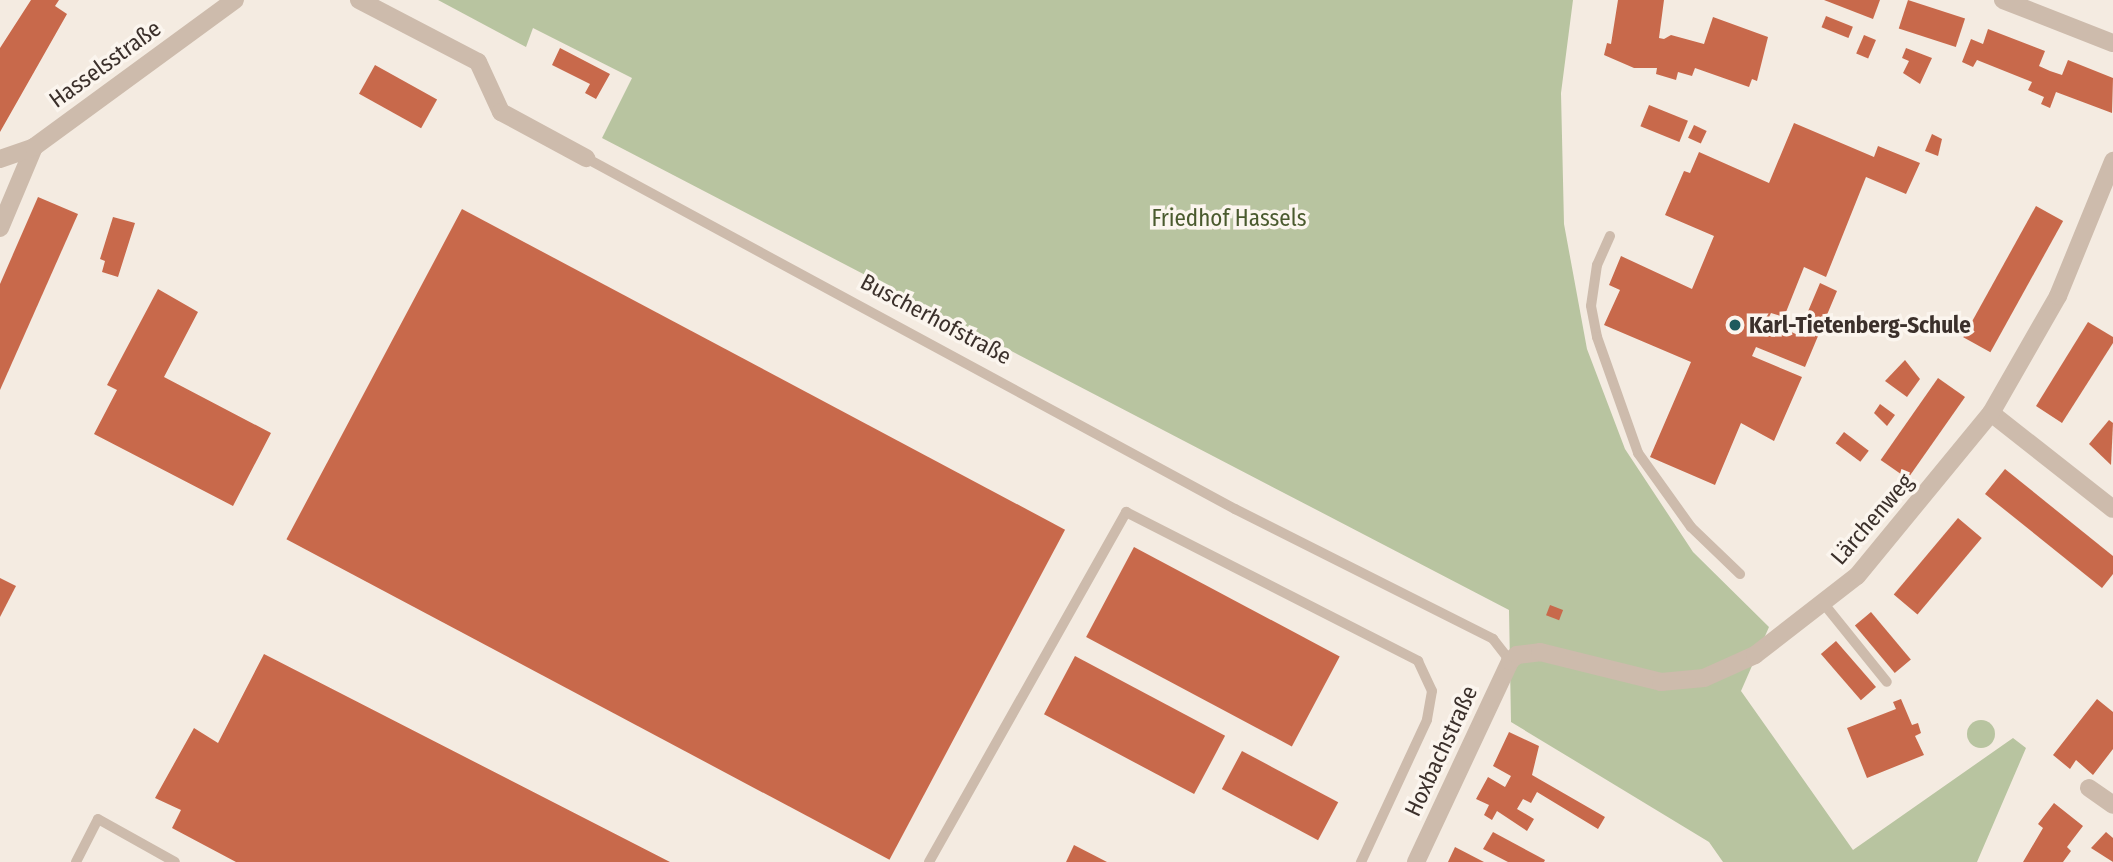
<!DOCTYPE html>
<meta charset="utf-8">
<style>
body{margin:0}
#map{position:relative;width:2113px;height:862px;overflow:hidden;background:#f4ebe1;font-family:"Fira Sans Condensed",sans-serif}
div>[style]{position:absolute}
.green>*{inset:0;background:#b8c4a0}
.round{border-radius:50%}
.building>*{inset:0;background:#c8694b;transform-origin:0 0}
.service>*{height:10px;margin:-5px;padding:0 5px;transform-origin:5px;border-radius:5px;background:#cdbbac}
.minor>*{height:18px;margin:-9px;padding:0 9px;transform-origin:9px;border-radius:9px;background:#cdbbac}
.tertiary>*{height:18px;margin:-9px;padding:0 9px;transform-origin:9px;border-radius:9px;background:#cdbbac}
.dots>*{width:19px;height:19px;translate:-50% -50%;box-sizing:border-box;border:4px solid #fbf5ee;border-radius:50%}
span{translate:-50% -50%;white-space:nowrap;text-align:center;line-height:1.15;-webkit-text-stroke:7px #fbf5ee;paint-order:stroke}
.street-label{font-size:23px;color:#3b302b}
.park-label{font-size:23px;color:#4a5a2e}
.poi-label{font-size:23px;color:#3b302b;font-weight:700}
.left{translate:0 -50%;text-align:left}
</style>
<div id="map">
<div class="green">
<div style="clip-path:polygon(438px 0,1573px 0,1561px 93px,1564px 224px,1587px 349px,1625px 449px,1693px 552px,1769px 627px,1741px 691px,1853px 850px,2013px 738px,2026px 748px,1977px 862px,1723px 862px,1709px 842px,1511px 722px,1509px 610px,602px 138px,632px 78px,533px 28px,526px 47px)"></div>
<div class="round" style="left:1967px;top:720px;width:28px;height:28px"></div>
</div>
<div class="building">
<div style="clip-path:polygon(31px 0,59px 0,55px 6px,67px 14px,0 132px,0 48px)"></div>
<div style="clip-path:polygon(1618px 0,1664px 0,1659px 38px,1664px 39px,1671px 35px,1704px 44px,1713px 17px,1768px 37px,1757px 81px,1752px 79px,1749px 87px,1695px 68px,1692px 76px,1678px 72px,1676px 80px,1656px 74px,1657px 68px,1634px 68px,1604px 55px,1607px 43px,1611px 44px)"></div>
<div style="clip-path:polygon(1824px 0,1880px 0,1873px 19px)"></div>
<div style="left:1908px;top:0;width:60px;height:30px;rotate:18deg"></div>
<div style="left:1826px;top:16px;width:29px;height:12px;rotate:22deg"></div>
<div style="clip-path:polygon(1988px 29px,2045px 51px,2039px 66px,2050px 71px,2062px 75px,2068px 60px,2113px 78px,2112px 113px,2056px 92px,2050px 108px,2041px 104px,2044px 97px,2028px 90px,2032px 82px,1977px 60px,1973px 67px,1962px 62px,1971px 39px,1983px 44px)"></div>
<div style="left:1864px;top:35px;width:13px;height:20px;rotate:23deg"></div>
<div style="clip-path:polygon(560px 48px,610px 74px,596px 99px,585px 93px,590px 84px,552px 65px)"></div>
<div style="clip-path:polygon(1906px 48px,1932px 58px,1920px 84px,1903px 73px,1909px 61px,1902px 58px)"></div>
<div style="left:375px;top:65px;width:71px;height:33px;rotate:29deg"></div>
<div style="left:1649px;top:105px;width:42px;height:23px;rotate:22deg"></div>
<div style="clip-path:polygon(1794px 123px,1874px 157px,1878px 146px,1920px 163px,1906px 194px,1866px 177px,1826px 277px,1804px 267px,1784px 317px,1771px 313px,1767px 321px,1798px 335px,1820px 283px,1837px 291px,1805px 367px,1756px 347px,1752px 356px,1802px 377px,1774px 441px,1741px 423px,1715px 485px,1650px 457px,1691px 362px,1604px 325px,1620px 290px,1609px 285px,1621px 256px,1692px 289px,1714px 236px,1665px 215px,1684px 171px,1690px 173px,1699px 152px,1769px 183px)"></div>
<div style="left:1694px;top:125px;width:14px;height:14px;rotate:25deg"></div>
<div style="clip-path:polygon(1932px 134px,1942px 139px,1938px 156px,1925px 151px)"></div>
<div style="clip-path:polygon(38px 197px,78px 214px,0 390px,0 284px)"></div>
<div style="left:2036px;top:206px;width:31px;height:150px;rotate:29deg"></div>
<div style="left:462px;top:209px;width:683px;height:374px;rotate:28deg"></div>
<div style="clip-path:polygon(113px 217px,135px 223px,118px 277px,102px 272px,105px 261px,100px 259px)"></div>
<div style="clip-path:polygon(158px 289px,198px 312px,164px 377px,271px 433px,233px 506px,94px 434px,117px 390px,107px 385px)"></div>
<div style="clip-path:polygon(2088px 322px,2113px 337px,2113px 343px,2062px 423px,2036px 406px)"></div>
<div style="clip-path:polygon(1905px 360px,1920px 379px,1907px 397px,1885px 381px)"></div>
<div style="left:1938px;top:378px;width:33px;height:100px;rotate:35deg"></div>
<div style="clip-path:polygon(1880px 404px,1895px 415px,1887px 426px,1874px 413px)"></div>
<div style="clip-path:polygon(2109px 420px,2113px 423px,2111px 465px,2089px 444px)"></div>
<div style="left:1844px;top:432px;width:31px;height:14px;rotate:37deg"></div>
<div style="clip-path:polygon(2005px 469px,2113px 556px,2113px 574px,2102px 588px,1985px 494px)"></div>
<div style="left:1958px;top:518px;width:31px;height:100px;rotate:40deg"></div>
<div style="left:1134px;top:547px;width:233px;height:102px;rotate:28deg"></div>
<div style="clip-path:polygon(0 578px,16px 586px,0 617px)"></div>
<div style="left:1550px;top:605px;width:14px;height:11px;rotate:21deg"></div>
<div style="left:1871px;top:612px;width:62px;height:21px;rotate:50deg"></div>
<div style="left:1836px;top:641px;width:61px;height:20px;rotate:49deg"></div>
<div style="clip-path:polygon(264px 654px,670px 862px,236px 862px,172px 828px,181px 810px,155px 798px,194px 728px,218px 743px)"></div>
<div style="left:1075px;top:656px;width:170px;height:66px;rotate:28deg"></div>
<div style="clip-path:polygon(1901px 699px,1912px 725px,1918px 723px,1921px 733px,1915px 736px,1924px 755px,1867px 778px,1847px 728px,1896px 709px,1893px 702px)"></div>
<div style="clip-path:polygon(2097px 699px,2113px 712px,2113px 749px,2093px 775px,2076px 760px,2070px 769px,2053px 755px)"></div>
<div style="clip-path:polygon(1509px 732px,1539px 746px,1532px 775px,1605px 817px,1598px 829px,1537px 792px,1531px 803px,1523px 799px,1517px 809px,1534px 819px,1527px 831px,1497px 811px,1492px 820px,1484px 815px,1489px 805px,1476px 799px,1488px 777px,1505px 787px,1511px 776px,1493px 766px)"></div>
<div style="left:1242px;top:751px;width:109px;height:43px;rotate:28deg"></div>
<div style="clip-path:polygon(2054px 803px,2083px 826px,2067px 847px,2071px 851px,2063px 862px,2023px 862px,2043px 828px,2038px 824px)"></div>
<div style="clip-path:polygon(1493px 832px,1545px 860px,1544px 862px,1508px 862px,1483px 849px)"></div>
<div style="clip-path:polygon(2106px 832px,2113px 838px,2113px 862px,2091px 848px)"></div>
<div style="clip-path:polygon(1074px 845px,1107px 862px,1066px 862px)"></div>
<div style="clip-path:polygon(1455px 847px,1484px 862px,1448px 862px)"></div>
</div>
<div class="service">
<div style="left:586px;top:158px;width:738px;rotate:28.41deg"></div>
<div style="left:1235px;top:509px;width:289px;rotate:26.7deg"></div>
<div style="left:1493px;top:639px;width:28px;rotate:52deg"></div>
<div style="left:1610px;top:236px;width:32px;rotate:114deg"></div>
<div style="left:1597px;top:265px;width:41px;rotate:98.3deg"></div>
<div style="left:1591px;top:306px;width:32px;rotate:79deg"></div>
<div style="left:1597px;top:337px;width:123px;rotate:70.5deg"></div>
<div style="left:1638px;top:453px;width:91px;rotate:54.4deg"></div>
<div style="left:1691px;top:527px;width:68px;rotate:43.8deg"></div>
<div style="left:1824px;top:604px;width:100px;rotate:51.1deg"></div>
<div style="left:76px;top:862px;width:48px;rotate:-62.9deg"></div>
<div style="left:98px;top:819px;width:88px;rotate:29.2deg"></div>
<div style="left:929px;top:862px;width:402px;rotate:-60.6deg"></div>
<div style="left:1126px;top:512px;width:328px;rotate:27deg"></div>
<div style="left:1418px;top:661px;width:33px;rotate:65deg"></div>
<div style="left:1432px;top:691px;width:29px;rotate:100deg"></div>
<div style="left:1427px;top:720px;width:157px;rotate:114.9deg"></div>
</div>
<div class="minor">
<div style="left:359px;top:0;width:134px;rotate:27.5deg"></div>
<div style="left:478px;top:62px;width:55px;rotate:65.3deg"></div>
<div style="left:501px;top:112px;width:97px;rotate:28.4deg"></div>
<div style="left:2003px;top:0;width:118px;rotate:21.4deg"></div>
<div style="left:0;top:228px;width:88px;rotate:-67.2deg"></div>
<div style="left:1991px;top:413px;width:155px;rotate:38.2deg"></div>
<div style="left:2089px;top:788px;width:29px;rotate:35deg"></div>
<div style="left:1416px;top:862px;width:222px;rotate:-64.9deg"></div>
<div style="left:1510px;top:661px;width:9px;rotate:-41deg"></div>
<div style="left:1517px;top:655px;width:23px;rotate:-7deg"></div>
<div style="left:1540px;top:652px;width:125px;rotate:13.9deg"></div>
<div style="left:1661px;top:682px;width:43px;rotate:-5.3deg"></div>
<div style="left:1704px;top:678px;width:56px;rotate:-24.3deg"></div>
<div style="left:1755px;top:655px;width:129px;rotate:-37.8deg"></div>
<div style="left:1857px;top:576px;width:211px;rotate:-50.6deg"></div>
<div style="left:1991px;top:413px;width:135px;rotate:-60.2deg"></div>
<div style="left:2058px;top:296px;width:146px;rotate:-67.8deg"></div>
</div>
<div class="tertiary">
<div style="left:0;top:159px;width:36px;rotate:-19deg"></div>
<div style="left:34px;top:147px;width:249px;rotate:-36.2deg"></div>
</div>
<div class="dots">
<div style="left:1735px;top:325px;background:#1f5a5e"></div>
</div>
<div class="street-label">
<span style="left:105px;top:64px;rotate:-36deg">Hasselsstraße</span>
<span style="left:936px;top:319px;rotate:28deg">Buscherhofstraße</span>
<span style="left:1872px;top:519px;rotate:-49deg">Lärchenweg</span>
<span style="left:1441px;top:751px;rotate:-65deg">Hoxbachstraße</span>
</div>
<div class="park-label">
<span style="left:1229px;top:218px">Friedhof Hassels</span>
</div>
<div class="poi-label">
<span class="left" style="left:1749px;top:325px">Karl-Tietenberg-Schule</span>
</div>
</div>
